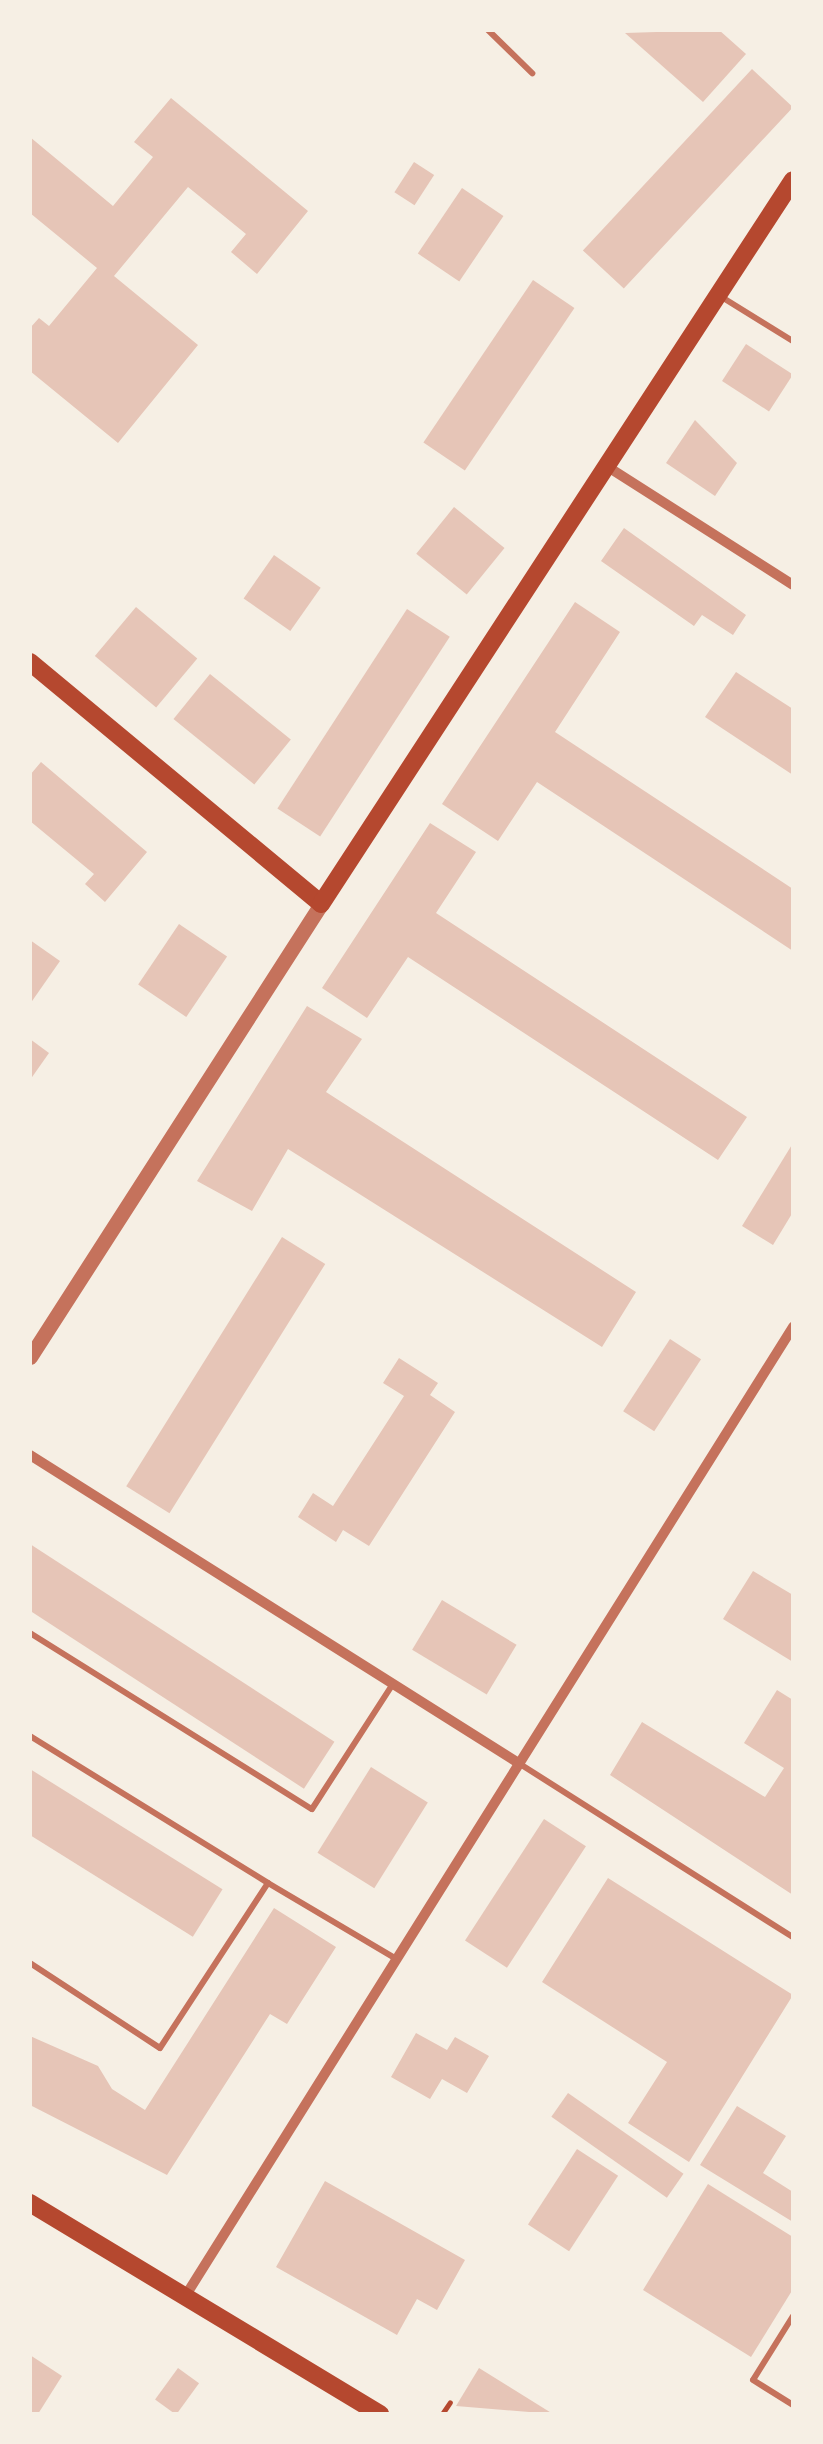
<!DOCTYPE html>
<style>
body{margin:0}
#map{position:relative;width:823px;height:2444px;overflow:hidden;background:#f6efe4;font-family:Merriweather,serif}
div>[style]{position:absolute}
.building>*{inset:0;background:#e6c5b7;transform-origin:0 0}
.path>*{height:5px;margin:-2.5px;padding:0 2.5px;transform-origin:2.5px;border-radius:2.5px;background:#b5482f}
.service>*{height:6px;margin:-3px;padding:0 3px;transform-origin:3px;border-radius:3px;background:#c5725c}
.minor>*{height:10px;margin:-5px;padding:0 5px;transform-origin:5px;border-radius:5px;background:#c5725c}
.tertiary>*{height:15px;margin:-7.5px;padding:0 7.5px;transform-origin:7.5px;border-radius:7.5px;background:#c5725c}
.secondary>*{height:18px;margin:-9px;padding:0 9px;transform-origin:9px;border-radius:9px;background:#b5482f}
.primary>*{height:18px;margin:-9px;padding:0 9px;transform-origin:9px;border-radius:9px;background:#b5482f}
span{translate:-50% -50%;white-space:nowrap;text-align:center;line-height:1.15;-webkit-text-stroke:8px #f6efe4;paint-order:stroke}
.frame{position:absolute;inset:0;border:32px solid #f6efe4;pointer-events:none}
</style>
<div id="map">
<div class="building">
<div style="clip-path:polygon(719px 30px,746px 54px,703px 102px,625px 33px)"></div>
<div style="left:752px;top:69px;width:56px;height:248px;rotate:43deg"></div>
<div style="clip-path:polygon(171px 98px,308px 211px,257px 274px,231px 252px,246px 234px,188px 187px,114px 276px,198px 345px,118px 443px,30px 371px,30px 328px,39px 318px,49px 326px,97px 268px,30px 213px,30px 137px,113px 206px,153px 157px,134px 142px)"></div>
<div style="left:414px;top:162px;width:24px;height:36px;rotate:33deg"></div>
<div style="left:462px;top:188px;width:50px;height:79px;rotate:34deg"></div>
<div style="left:533px;top:280px;width:50px;height:196px;rotate:34deg"></div>
<div style="left:746px;top:344px;width:56px;height:44px;rotate:33deg"></div>
<div style="clip-path:polygon(695px 420px,737px 463px,715px 496px,666px 463px)"></div>
<div style="left:454px;top:507px;width:65px;height:60px;rotate:39deg"></div>
<div style="clip-path:polygon(624px 528px,746px 615px,733px 635px,702px 615px,694px 626px,601px 561px)"></div>
<div style="left:274px;top:555px;width:57px;height:53px;rotate:35deg"></div>
<div style="clip-path:polygon(575px 602px,620px 632px,555px 732px,793px 889px,793px 951px,537px 782px,498px 841px,442px 804px)"></div>
<div style="left:136px;top:607px;width:80px;height:64px;rotate:40deg"></div>
<div style="left:407px;top:609px;width:51px;height:238px;rotate:33deg"></div>
<div style="clip-path:polygon(736px 672px,793px 709px,793px 775px,705px 717px)"></div>
<div style="left:210px;top:674px;width:104px;height:58px;rotate:39deg"></div>
<div style="clip-path:polygon(41px 762px,147px 852px,105px 902px,85px 884px,94px 874px,30px 821px,30px 775px)"></div>
<div style="clip-path:polygon(430px 823px,476px 852px,436px 913px,747px 1117px,718px 1160px,408px 957px,367px 1018px,322px 988px)"></div>
<div style="left:179px;top:924px;width:58px;height:73px;rotate:34deg"></div>
<div style="clip-path:polygon(30px 940px,60px 961px,30px 1004px)"></div>
<div style="clip-path:polygon(307px 1006px,362px 1039px,326px 1092px,636px 1292px,602px 1347px,288px 1149px,252px 1211px,197px 1181px)"></div>
<div style="clip-path:polygon(30px 1039px,49px 1053px,30px 1080px)"></div>
<div style="clip-path:polygon(793px 1143px,793px 1212px,773px 1245px,742px 1226px)"></div>
<div style="left:282px;top:1237px;width:51px;height:294px;rotate:32deg"></div>
<div style="left:670px;top:1339px;width:37px;height:86px;rotate:33deg"></div>
<div style="clip-path:polygon(399px 1358px,438px 1383px,430px 1395px,455px 1412px,369px 1546px,343px 1530px,336px 1542px,298px 1517px,313px 1493px,333px 1506px,404px 1396px,383px 1383px)"></div>
<div style="left:30px;top:1544px;width:363px;height:56px;rotate:33deg"></div>
<div style="clip-path:polygon(753px 1571px,793px 1595px,793px 1662px,723px 1619px)"></div>
<div style="left:442px;top:1600px;width:87px;height:58px;rotate:31deg"></div>
<div style="clip-path:polygon(777px 1690px,793px 1700px,793px 1895px,610px 1775px,642px 1722px,765px 1797px,784px 1768px,744px 1743px)"></div>
<div style="left:371px;top:1767px;width:67px;height:101px;rotate:32deg"></div>
<div style="left:30px;top:1769px;width:227px;height:56px;rotate:32deg"></div>
<div style="left:544px;top:1819px;width:50px;height:145px;rotate:33deg"></div>
<div style="clip-path:polygon(608px 1878px,793px 1995px,689px 2162px,628px 2123px,667px 2062px,542px 1982px)"></div>
<div style="clip-path:polygon(274px 1908px,336px 1947px,287px 2024px,270px 2014px,167px 2175px,30px 2105px,30px 2036px,98px 2066px,112px 2089px,145px 2110px)"></div>
<div style="clip-path:polygon(416px 2033px,447px 2050px,455px 2037px,489px 2056px,467px 2093px,442px 2079px,430px 2099px,391px 2077px)"></div>
<div style="left:568px;top:2093px;width:141px;height:29px;rotate:35deg"></div>
<div style="clip-path:polygon(737px 2106px,786px 2136px,763px 2173px,793px 2192px,793px 2222px,700px 2165px)"></div>
<div style="left:577px;top:2149px;width:49px;height:90px;rotate:33deg"></div>
<div style="clip-path:polygon(325px 2181px,465px 2260px,437px 2310px,417px 2299px,397px 2335px,276px 2267px)"></div>
<div style="clip-path:polygon(708px 2184px,793px 2237px,793px 2289px,751px 2357px,643px 2290px)"></div>
<div style="clip-path:polygon(30px 2355px,62px 2376px,38px 2414px,30px 2414px)"></div>
<div style="left:178px;top:2368px;width:26px;height:39px;rotate:36deg"></div>
<div style="clip-path:polygon(479px 2368px,553px 2414px,456px 2406px)"></div>
</div>
<div class="path">
<div style="left:442px;top:2414px;width:14px;rotate:-56deg"></div>
</div>
<div class="service">
<div style="left:488px;top:30px;width:62px;rotate:44.3deg"></div>
<div style="left:720px;top:296px;width:86px;rotate:31.7deg"></div>
<div style="left:30px;top:1633px;width:332px;rotate:32deg"></div>
<div style="left:312px;top:1809px;width:149px;rotate:-57.1deg"></div>
<div style="left:30px;top:1736px;width:280px;rotate:31.7deg"></div>
<div style="left:520px;top:1764px;width:323px;rotate:32.4deg"></div>
<div style="left:30px;top:1963px;width:155px;rotate:33.2deg"></div>
<div style="left:160px;top:2048px;width:197px;rotate:-56.8deg"></div>
<div style="left:268px;top:1883px;width:147px;rotate:30.6deg"></div>
<div style="left:793px;top:2316px;width:75px;rotate:122deg"></div>
<div style="left:753px;top:2380px;width:47px;rotate:32deg"></div>
</div>
<div class="minor">
<div style="left:608px;top:467px;width:219px;rotate:32.5deg"></div>
<div style="left:30px;top:1455px;width:576px;rotate:32.23deg"></div>
<div style="left:186px;top:2295px;width:1143px;rotate:-57.91deg"></div>
</div>
<div class="tertiary">
<div style="left:30px;top:1357px;width:538px;rotate:-57.28deg"></div>
</div>
<div class="secondary">
<div style="left:30px;top:662px;width:378px;rotate:39.7deg"></div>
<div style="left:321px;top:904px;width:864px;rotate:-56.9deg"></div>
</div>
<div class="primary">
<div style="left:30px;top:2203px;width:409px;rotate:31.1deg"></div>
</div>
<div class="frame"></div>
</div>
